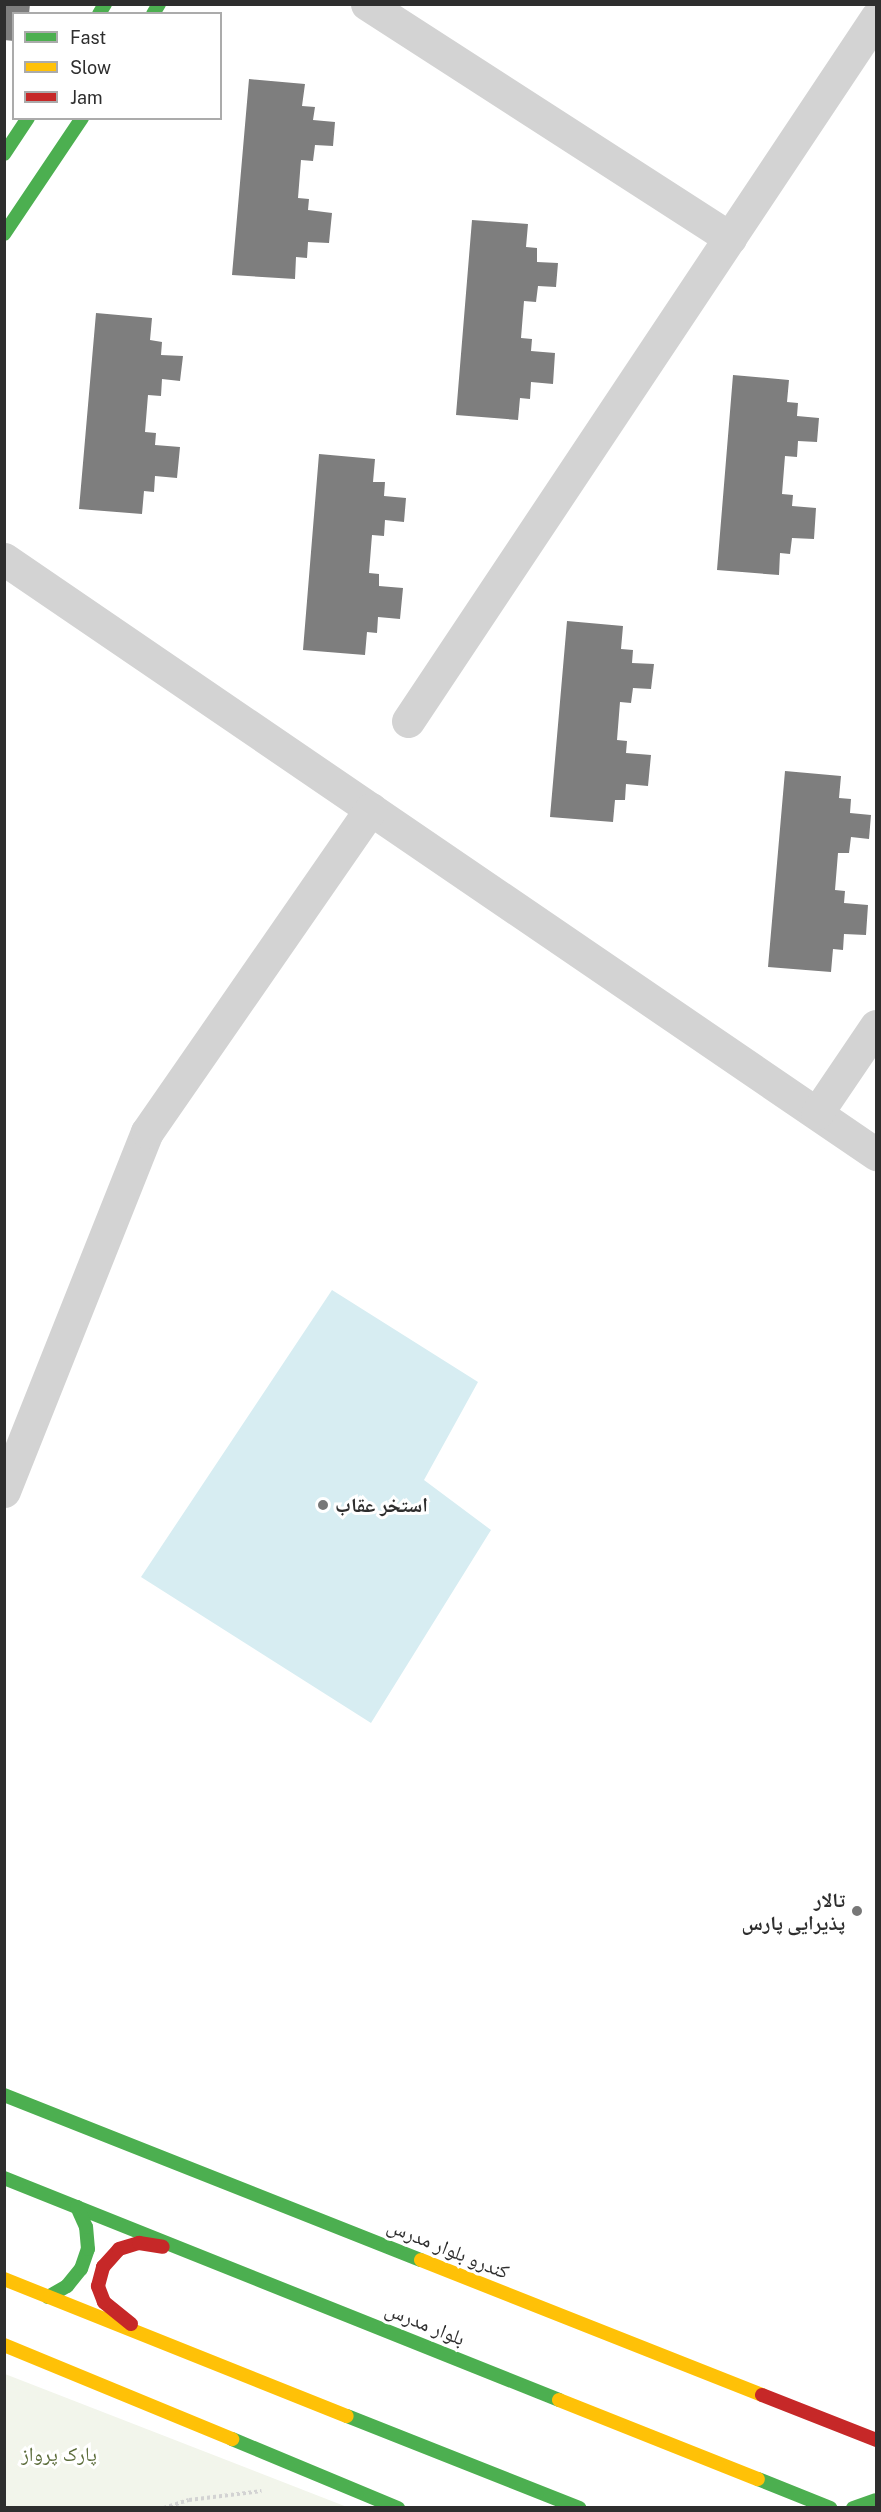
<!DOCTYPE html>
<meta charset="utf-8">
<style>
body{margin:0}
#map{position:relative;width:881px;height:2512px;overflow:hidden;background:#fff;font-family:"Public Sans","Noto Naskh Arabic",sans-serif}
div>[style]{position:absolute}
.green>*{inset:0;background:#f2f5eb}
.water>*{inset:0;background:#d7edf2}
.building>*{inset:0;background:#7e7e7e}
.path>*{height:4px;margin-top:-2px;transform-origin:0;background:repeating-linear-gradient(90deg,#d3d3d3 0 3px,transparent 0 6px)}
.street>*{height:33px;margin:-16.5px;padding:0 16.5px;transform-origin:16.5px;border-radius:16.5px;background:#d3d3d3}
.fast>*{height:14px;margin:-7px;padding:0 7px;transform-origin:7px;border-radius:7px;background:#4caf50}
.slow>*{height:14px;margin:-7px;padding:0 7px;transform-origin:7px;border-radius:7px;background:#ffc107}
.jam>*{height:14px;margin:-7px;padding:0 7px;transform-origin:7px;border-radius:7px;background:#c62828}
.dots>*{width:16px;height:16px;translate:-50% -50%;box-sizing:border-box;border:3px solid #fff;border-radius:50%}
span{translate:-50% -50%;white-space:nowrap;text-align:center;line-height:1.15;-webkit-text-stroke:6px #fff;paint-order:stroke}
.poi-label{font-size:20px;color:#2e2e2e;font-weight:700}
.left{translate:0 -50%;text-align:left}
.right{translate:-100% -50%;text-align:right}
.street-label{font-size:20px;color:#2e2e2e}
.park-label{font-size:20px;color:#5a6b39}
.frame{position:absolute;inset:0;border:6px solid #2e2e2e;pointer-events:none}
.legend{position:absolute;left:12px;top:12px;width:210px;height:108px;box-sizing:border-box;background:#fff;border:2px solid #ababab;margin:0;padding:8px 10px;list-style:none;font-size:18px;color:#2e2e2e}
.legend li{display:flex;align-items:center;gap:12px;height:30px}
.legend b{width:30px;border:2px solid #ababab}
</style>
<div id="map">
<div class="green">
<div style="clip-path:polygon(5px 2374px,347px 2507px,5px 2507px)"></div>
</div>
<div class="water">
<div style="clip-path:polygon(332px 1290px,478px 1382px,424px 1480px,491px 1530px,371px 1723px,141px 1577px)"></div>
</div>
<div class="building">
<div style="clip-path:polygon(4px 4px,30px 4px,29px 14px,14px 14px,14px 41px,4px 40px)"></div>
<div style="clip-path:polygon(249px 79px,305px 84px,302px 106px,315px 107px,313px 120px,335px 122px,333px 146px,315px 145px,313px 161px,301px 160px,298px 198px,309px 199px,308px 210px,332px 213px,329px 243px,308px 242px,307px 258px,296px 257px,295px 279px,232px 275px)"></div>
<div style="clip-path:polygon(472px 220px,528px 224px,526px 247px,537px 248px,537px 262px,558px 263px,556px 287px,538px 286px,536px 302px,524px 301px,521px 338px,532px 339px,531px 351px,555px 353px,553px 384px,531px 382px,530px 399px,520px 398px,518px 420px,456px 415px)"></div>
<div style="clip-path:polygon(96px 313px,152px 318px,150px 340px,162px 342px,161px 355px,183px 356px,180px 381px,162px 379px,161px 396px,148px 395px,145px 432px,156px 433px,155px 445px,180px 447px,177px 478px,155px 476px,154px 492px,144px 491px,142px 514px,79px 509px)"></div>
<div style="clip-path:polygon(733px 375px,789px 380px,787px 402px,798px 403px,797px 416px,819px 418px,817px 442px,798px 441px,797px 457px,785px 456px,782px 494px,793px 495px,792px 506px,816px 508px,814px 539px,792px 538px,790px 554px,780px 553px,779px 575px,717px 570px)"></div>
<div style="clip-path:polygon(319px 454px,375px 459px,373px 482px,385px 482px,384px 496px,406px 498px,404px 522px,385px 520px,384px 536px,372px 535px,369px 573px,379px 574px,379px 586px,403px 588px,400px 619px,378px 617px,377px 633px,367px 632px,365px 655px,303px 650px)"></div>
<div style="clip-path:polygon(567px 621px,623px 626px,621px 649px,633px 650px,632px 663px,654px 664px,651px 689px,633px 688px,631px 703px,620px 702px,617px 740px,627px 741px,626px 753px,651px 755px,648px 786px,626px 784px,625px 800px,615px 800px,613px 822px,550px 817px)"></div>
<div style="clip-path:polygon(785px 771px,841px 776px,839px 798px,851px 799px,850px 813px,871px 815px,869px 839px,851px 837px,849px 853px,838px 853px,835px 890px,845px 891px,844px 903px,868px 905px,866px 935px,844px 934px,843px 950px,833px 949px,831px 972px,768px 967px)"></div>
</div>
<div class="path">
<div style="left:164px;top:2508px;width:26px;rotate:-18deg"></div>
<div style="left:189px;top:2500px;width:73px;rotate:-7.1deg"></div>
</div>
<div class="street">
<div style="left:367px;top:4px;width:432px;rotate:32.8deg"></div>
<div style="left:4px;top:559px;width:1056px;rotate:34.31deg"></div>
<div style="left:408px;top:721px;width:845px;rotate:-56.35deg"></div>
<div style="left:817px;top:1113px;width:105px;rotate:-55.9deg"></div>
<div style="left:4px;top:1491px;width:386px;rotate:-68.3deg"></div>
<div style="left:147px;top:1132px;width:393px;rotate:-55.3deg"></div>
</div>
<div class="fast">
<div style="left:99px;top:14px;width:12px;rotate:-59deg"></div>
<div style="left:153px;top:14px;width:12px;rotate:-59deg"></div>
<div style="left:4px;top:154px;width:43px;rotate:-56.3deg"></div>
<div style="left:4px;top:234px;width:140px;rotate:-56.1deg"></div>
<div style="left:4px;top:2095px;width:448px;rotate:21.6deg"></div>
<div style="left:4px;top:2178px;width:598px;rotate:21.8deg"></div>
<div style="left:48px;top:2297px;width:22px;rotate:-30deg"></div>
<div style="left:67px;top:2286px;width:22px;rotate:-51deg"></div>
<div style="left:81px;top:2269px;width:21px;rotate:-71deg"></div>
<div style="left:88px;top:2249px;width:22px;rotate:-95deg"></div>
<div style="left:86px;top:2227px;width:22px;rotate:-114deg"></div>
<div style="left:347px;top:2416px;width:250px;rotate:21.6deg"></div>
<div style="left:232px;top:2439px;width:180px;rotate:22.6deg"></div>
<div style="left:758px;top:2479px;width:78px;rotate:21.9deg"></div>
<div style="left:853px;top:2508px;width:24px;rotate:-19deg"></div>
</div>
<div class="slow">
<div style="left:421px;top:2260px;width:367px;rotate:21.6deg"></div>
<div style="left:4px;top:2279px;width:369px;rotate:21.8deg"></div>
<div style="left:4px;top:2345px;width:247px;rotate:22.4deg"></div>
<div style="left:559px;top:2400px;width:214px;rotate:21.7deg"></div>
</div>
<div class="jam">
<div style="left:131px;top:2324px;width:35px;rotate:-141deg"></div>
<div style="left:104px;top:2302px;width:17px;rotate:-111deg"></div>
<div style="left:98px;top:2286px;width:20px;rotate:-75deg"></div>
<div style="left:103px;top:2267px;width:24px;rotate:-48deg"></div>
<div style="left:119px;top:2249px;width:21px;rotate:-17deg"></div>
<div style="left:139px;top:2243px;width:24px;rotate:9deg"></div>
<div style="left:762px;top:2395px;width:123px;rotate:21.5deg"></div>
</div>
<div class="dots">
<div style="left:323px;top:1505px;background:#777"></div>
<div style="left:857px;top:1911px;background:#777"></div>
</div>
<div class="poi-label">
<span class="left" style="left:335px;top:1505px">استخر عقاب</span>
<span class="right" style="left:845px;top:1912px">تالار<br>پذیرایی پارس</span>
</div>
<div class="street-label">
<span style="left:448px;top:2249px;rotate:22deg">کندرو بلوار مدرس</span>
<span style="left:425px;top:2324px;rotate:22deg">بلوار مدرس</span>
</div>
<div class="park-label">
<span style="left:59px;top:2454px">پارک پرواز</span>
</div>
<div class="frame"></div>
<ul class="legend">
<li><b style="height:8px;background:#4caf50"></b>Fast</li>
<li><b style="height:8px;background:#ffc107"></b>Slow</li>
<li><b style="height:8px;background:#c62828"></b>Jam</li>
</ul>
</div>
